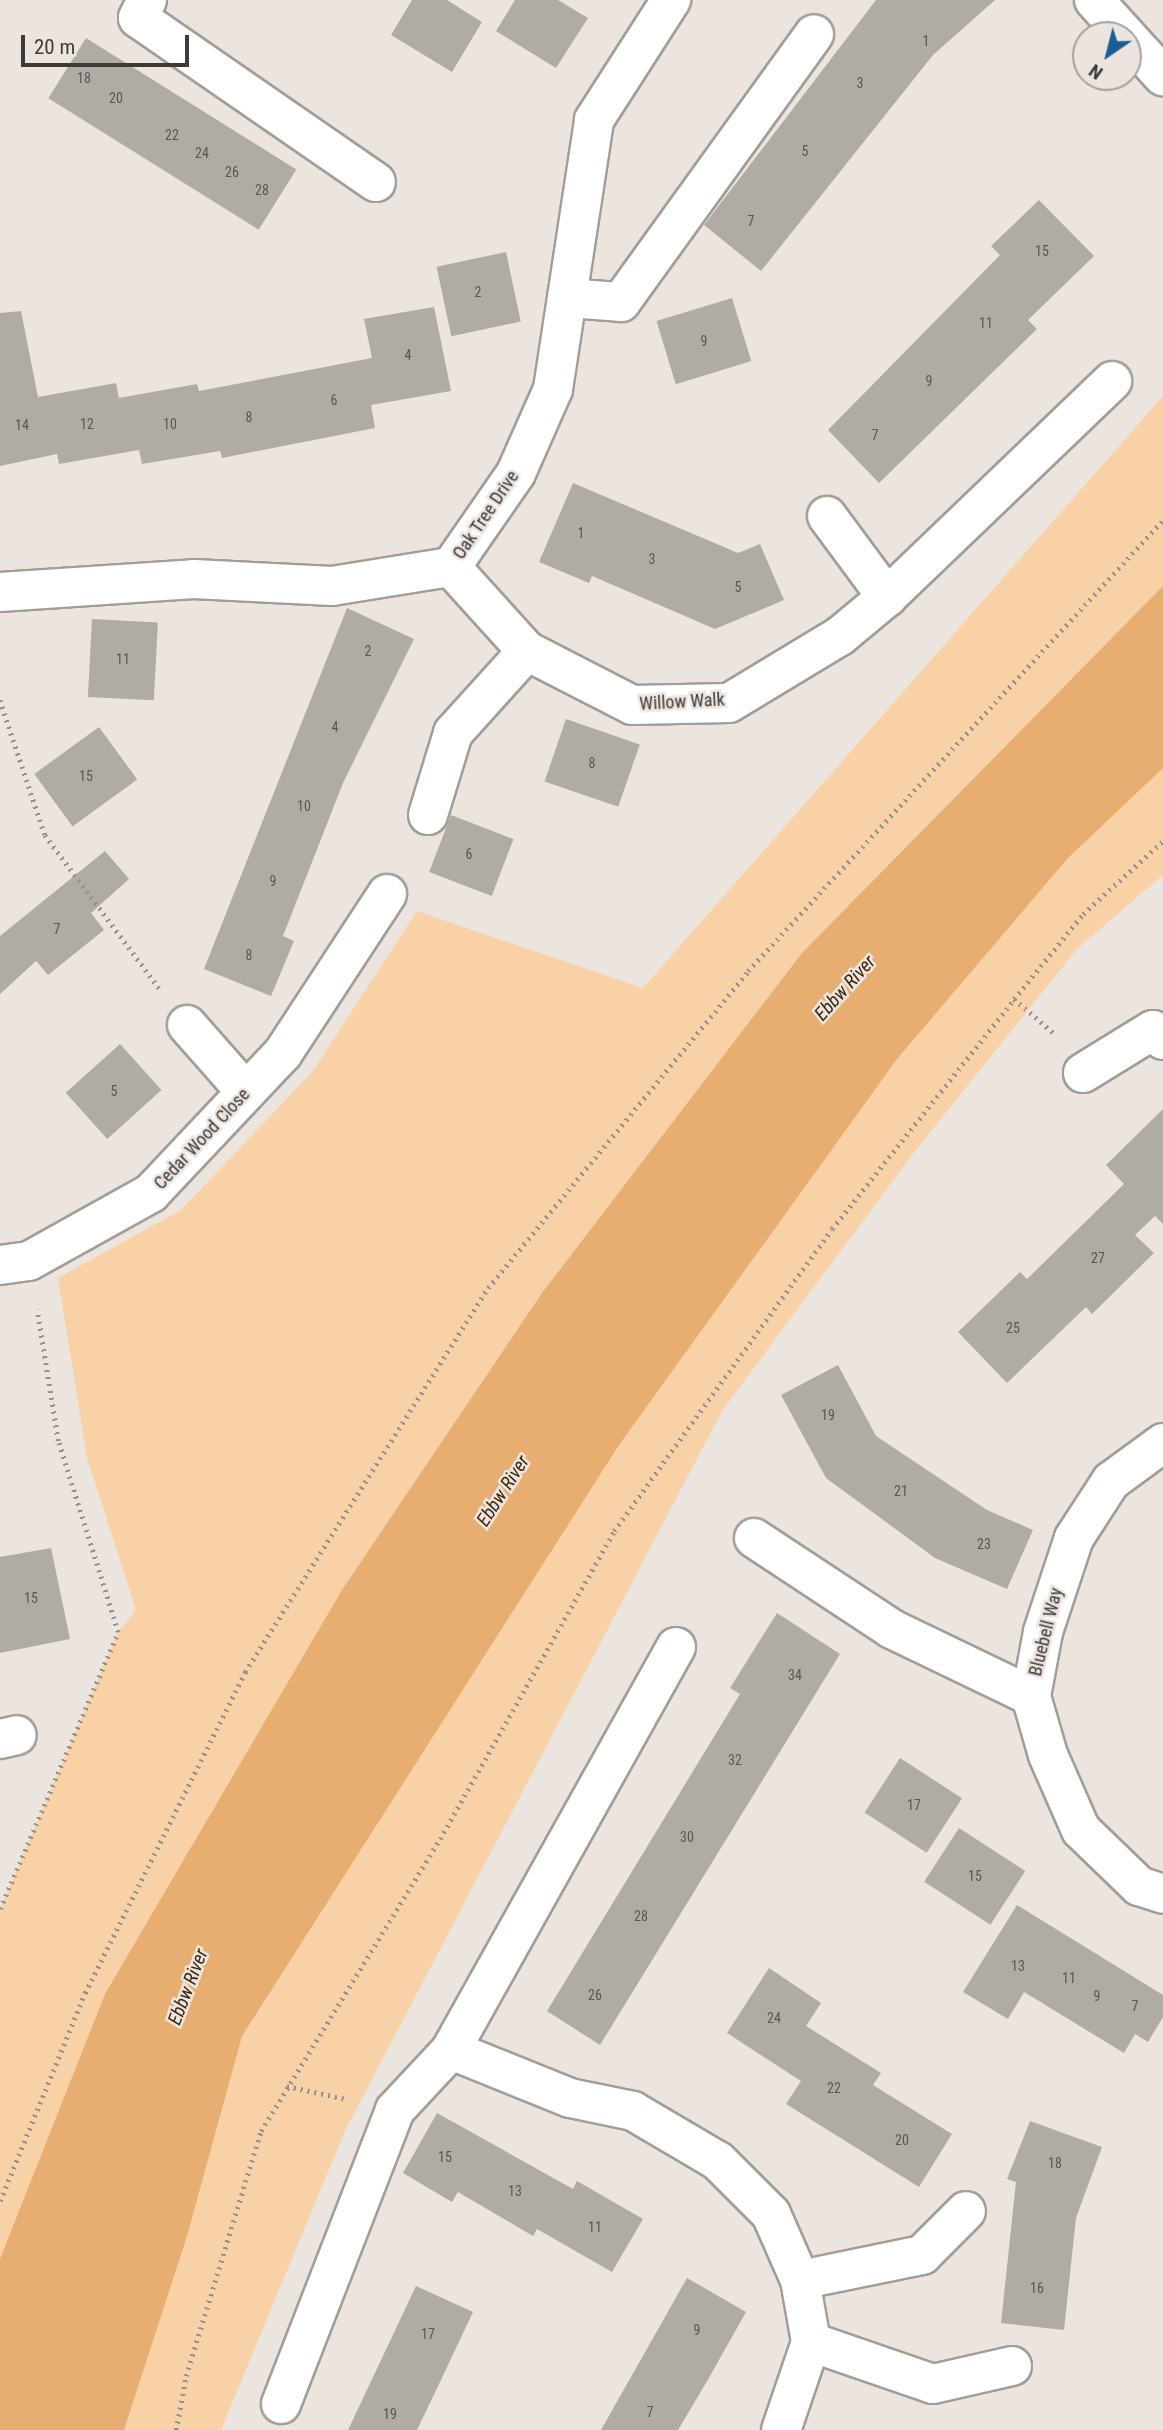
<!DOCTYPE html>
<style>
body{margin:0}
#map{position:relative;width:1163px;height:2430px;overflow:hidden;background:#ece5df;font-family:"Roboto Condensed",sans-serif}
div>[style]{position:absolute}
.green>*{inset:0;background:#f9d1a7}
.water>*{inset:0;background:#e7ad71}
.building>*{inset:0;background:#b1aba5;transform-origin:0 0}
.path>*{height:4.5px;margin-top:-2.25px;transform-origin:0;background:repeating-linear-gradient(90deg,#96918d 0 2px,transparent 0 7px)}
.roads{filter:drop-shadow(2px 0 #a39d97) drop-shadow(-2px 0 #a39d97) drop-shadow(0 2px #a39d97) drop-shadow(0 -2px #a39d97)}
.minor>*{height:38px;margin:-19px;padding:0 19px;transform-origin:19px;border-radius:19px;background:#fff}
span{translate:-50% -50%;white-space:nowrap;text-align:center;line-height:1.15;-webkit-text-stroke:5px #ece5df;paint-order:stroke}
.number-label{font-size:14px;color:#5a5653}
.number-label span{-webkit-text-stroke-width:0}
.street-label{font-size:18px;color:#3d3a38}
.water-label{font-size:19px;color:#3d260a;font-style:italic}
.north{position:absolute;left:1072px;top:21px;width:70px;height:70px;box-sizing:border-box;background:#ece5df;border:2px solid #a6a19c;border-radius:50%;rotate:215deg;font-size:19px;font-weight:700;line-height:28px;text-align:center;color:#3d3a38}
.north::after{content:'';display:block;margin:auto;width:24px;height:32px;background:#1a5e93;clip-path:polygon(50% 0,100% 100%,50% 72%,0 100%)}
.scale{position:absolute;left:21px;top:35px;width:168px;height:32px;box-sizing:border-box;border:4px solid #3d3a38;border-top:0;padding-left:9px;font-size:21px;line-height:24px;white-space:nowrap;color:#3d3a38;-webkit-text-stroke:5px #ece5df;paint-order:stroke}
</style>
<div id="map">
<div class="green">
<div style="clip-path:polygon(1163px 396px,1163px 875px,1077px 949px,912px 1155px,722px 1411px,345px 2131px,221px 2430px,0 2430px,0 1909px,118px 1632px,136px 1610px,87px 1458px,58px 1278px,181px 1210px,313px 1071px,417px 911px,643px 988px)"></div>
</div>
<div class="water">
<div style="clip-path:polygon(1163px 586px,1163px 768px,1068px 858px,897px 1059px,619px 1445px,242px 2036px,187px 2236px,124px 2430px,0 2430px,0 2259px,105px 1994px,342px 1590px,542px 1293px,802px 953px)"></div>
</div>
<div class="building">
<div style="clip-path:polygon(412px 0,447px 0,482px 22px,452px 72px,391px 35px)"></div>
<div style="clip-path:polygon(515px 0,558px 0,588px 18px,556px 68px,496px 31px)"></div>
<div style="clip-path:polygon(876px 0,995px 0,933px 55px,761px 271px,704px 225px)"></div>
<div style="left:86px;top:38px;width:248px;height:71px;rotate:32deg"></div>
<div style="clip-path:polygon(1039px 200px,1094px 256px,1028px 320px,1037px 329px,879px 483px,828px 430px,1000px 255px,991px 246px)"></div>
<div style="left:506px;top:252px;width:71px;height:71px;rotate:78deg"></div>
<div style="left:732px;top:298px;width:66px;height:79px;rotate:73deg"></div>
<div style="clip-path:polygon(434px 307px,451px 391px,371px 405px,375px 428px,222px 458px,220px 451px,142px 464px,139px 450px,59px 464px,57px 454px,0 466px,0 313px,21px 311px,38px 397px,116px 383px,119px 398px,197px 384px,199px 391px,372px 358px,364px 319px)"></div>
<div style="clip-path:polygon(573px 483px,738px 553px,760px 544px,784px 600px,715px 629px,592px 576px,589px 583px,539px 562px)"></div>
<div style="clip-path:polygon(347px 608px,414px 639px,343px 783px,283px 936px,294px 941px,271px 996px,204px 969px)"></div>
<div style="left:92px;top:619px;width:66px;height:78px;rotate:3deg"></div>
<div style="left:566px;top:719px;width:78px;height:66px;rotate:19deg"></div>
<div style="left:99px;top:727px;width:65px;height:80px;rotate:54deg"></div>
<div style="left:451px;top:815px;width:67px;height:61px;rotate:21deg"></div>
<div style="clip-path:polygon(105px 851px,129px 879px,91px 913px,104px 930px,48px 975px,36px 961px,0 994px,0 936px)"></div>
<div style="left:120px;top:1044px;width:62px;height:73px;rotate:48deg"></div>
<div style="clip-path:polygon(1163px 1109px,1163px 1224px,1155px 1216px,1135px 1235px,1154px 1253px,1092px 1314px,1086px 1307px,1007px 1383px,958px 1332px,1020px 1272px,1027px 1279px,1124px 1184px,1106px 1165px)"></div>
<div style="clip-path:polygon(838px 1365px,876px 1436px,987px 1510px,1033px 1530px,1007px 1589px,935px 1558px,826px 1478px,781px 1395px)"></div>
<div style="clip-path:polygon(51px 1548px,70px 1639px,0 1653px,0 1557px)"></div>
<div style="clip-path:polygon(777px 1613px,840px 1654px,600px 2045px,547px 2011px,740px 1694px,730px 1688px)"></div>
<div style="left:900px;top:1758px;width:74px;height:65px;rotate:33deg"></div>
<div style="left:959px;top:1828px;width:79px;height:64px;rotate:33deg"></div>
<div style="clip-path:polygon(1017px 1905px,1163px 1995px,1163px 2017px,1148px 2042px,1135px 2034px,1124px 2053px,1024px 1992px,1008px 2019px,963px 1992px)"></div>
<div style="clip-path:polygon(769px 1968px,821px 2003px,806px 2026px,881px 2073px,873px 2085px,952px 2134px,919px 2187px,786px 2104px,801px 2081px,727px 2033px)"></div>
<div style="clip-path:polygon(437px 2113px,573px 2189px,577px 2181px,643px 2219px,612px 2272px,537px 2229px,533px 2236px,458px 2192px,452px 2202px,403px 2173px)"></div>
<div style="clip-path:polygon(1030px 2121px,1102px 2147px,1076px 2218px,1064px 2330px,1001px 2323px,1016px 2182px,1007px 2179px)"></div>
<div style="clip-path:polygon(687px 2278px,746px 2312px,706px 2383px,678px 2430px,601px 2430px)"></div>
<div style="clip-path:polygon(416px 2286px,473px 2312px,440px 2382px,417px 2430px,348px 2430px)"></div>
</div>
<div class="path">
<div style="left:0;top:700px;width:142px;rotate:71.6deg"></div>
<div style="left:45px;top:835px;width:191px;rotate:53.3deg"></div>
<div style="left:1014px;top:999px;width:54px;rotate:40.5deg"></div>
<div style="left:0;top:1909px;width:301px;rotate:-66.9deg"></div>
<div style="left:118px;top:1632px;width:200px;rotate:-107.4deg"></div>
<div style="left:58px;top:1441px;width:133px;rotate:-99.1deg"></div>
<div style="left:287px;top:2086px;width:60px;rotate:12.4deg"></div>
<div style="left:0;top:2201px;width:225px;rotate:-67.8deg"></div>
<div style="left:85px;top:1993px;width:359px;rotate:-63.5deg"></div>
<div style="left:245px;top:1672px;width:454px;rotate:-57.7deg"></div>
<div style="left:488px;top:1288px;width:410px;rotate:-50.6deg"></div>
<div style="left:748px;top:971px;width:613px;rotate:-47.38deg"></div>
<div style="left:176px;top:2430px;width:55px;rotate:-79.5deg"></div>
<div style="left:186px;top:2376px;width:256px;rotate:-73deg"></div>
<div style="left:261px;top:2131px;width:342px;rotate:-58.5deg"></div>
<div style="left:440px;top:1839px;width:354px;rotate:-60.5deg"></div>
<div style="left:614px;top:1531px;width:372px;rotate:-54.2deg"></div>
<div style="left:832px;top:1229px;width:293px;rotate:-51.6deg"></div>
<div style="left:1014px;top:999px;width:109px;rotate:-50.9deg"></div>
<div style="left:1083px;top:914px;width:108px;rotate:-42.4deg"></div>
</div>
<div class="roads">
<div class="minor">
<div style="left:147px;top:0;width:20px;rotate:117deg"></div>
<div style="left:138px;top:18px;width:289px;rotate:34.6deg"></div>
<div style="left:1094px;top:0;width:103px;rotate:47.8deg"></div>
<div style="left:567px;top:298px;width:54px;rotate:4.2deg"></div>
<div style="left:621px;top:302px;width:330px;rotate:-54.2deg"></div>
<div style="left:827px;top:516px;width:101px;rotate:53.5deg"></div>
<div style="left:451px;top:567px;width:113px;rotate:47.9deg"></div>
<div style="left:527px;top:651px;width:118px;rotate:27.2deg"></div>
<div style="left:632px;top:705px;width:97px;rotate:-1.2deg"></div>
<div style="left:729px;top:703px;width:130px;rotate:-31.1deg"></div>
<div style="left:840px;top:636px;width:61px;rotate:-39.7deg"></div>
<div style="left:887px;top:597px;width:312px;rotate:-43.8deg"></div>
<div style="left:0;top:592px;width:194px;rotate:-3.8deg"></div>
<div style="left:194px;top:579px;width:138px;rotate:2.9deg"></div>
<div style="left:332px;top:586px;width:121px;rotate:-9.1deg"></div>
<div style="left:451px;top:567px;width:114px;rotate:-55.3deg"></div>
<div style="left:516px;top:473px;width:92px;rotate:-66.2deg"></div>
<div style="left:553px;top:389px;width:272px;rotate:-81.3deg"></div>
<div style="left:594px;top:120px;width:143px;rotate:-57.3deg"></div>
<div style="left:428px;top:815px;width:86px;rotate:-73deg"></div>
<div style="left:453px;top:733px;width:110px;rotate:-47.9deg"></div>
<div style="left:187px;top:1025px;width:89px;rotate:48.6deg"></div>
<div style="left:1083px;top:1073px;width:82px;rotate:-31.6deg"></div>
<div style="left:1153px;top:1030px;width:14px;rotate:45deg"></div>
<div style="left:0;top:1265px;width:29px;rotate:-8deg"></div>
<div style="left:29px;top:1261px;width:140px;rotate:-29.1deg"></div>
<div style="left:151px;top:1193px;width:192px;rotate:-46.7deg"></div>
<div style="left:283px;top:1053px;width:190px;rotate:-56.8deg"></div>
<div style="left:1163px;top:1443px;width:64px;rotate:143.8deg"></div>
<div style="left:1111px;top:1481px;width:68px;rotate:123deg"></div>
<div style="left:1074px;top:1538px;width:99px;rotate:108.3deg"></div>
<div style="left:1043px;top:1632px;width:65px;rotate:100.6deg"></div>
<div style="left:1031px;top:1696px;width:61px;rotate:73.9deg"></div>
<div style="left:1048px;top:1755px;width:82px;rotate:66.3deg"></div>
<div style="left:1081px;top:1830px;width:81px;rotate:44deg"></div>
<div style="left:1139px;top:1886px;width:25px;rotate:18deg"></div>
<div style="left:754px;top:1538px;width:165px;rotate:33.4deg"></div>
<div style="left:892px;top:1629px;width:154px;rotate:25.7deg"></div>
<div style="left:676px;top:1647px;width:462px;rotate:119.2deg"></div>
<div style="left:451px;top:2050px;width:128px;rotate:22deg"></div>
<div style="left:570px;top:2098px;width:64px;rotate:11.7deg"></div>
<div style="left:633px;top:2111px;width:99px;rotate:30.5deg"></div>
<div style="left:718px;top:2161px;width:75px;rotate:45deg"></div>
<div style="left:771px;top:2214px;width:72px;rotate:66.3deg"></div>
<div style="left:800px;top:2280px;width:63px;rotate:79.9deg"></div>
<div style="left:811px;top:2342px;width:93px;rotate:108.8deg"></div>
<div style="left:0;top:1739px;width:17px;rotate:-13deg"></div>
<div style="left:800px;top:2280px;width:125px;rotate:-11.6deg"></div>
<div style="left:922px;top:2255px;width:62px;rotate:-45deg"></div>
<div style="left:811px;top:2342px;width:129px;rotate:19deg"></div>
<div style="left:933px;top:2384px;width:81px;rotate:-12.8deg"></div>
<div style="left:281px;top:2404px;width:315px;rotate:-68.8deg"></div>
<div style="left:395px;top:2110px;width:82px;rotate:-47deg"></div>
</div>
</div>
<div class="number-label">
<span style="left:926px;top:41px">1</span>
<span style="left:84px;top:78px">18</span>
<span style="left:860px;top:83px">3</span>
<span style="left:116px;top:98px">20</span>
<span style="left:172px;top:135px">22</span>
<span style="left:805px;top:151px">5</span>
<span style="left:202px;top:153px">24</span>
<span style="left:232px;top:172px">26</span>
<span style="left:262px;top:190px">28</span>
<span style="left:751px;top:221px">7</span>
<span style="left:1042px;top:251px">15</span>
<span style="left:478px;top:292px">2</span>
<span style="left:986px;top:323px">11</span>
<span style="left:704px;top:341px">9</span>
<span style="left:408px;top:355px">4</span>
<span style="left:929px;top:381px">9</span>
<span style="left:334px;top:400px">6</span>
<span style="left:249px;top:417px">8</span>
<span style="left:87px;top:424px">12</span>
<span style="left:170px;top:424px">10</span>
<span style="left:22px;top:425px">14</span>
<span style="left:875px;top:435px">7</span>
<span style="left:581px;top:533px">1</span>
<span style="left:652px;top:559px">3</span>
<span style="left:738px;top:587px">5</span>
<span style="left:368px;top:651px">2</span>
<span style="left:123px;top:659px">11</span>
<span style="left:335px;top:727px">4</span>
<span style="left:592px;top:763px">8</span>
<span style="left:86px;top:776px">15</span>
<span style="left:304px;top:806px">10</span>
<span style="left:469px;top:854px">6</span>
<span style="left:273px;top:881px">9</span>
<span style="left:57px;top:929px">7</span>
<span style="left:249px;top:955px">8</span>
<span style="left:114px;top:1091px">5</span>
<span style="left:1098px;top:1258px">27</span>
<span style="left:1013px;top:1328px">25</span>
<span style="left:828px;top:1415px">19</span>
<span style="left:901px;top:1491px">21</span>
<span style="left:984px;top:1544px">23</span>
<span style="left:31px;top:1598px">15</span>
<span style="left:795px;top:1675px">34</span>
<span style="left:735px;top:1760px">32</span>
<span style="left:914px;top:1805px">17</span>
<span style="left:687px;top:1837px">30</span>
<span style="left:975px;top:1876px">15</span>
<span style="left:641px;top:1916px">28</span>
<span style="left:1018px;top:1966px">13</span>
<span style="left:1069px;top:1978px">11</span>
<span style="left:595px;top:1995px">26</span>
<span style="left:1097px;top:1996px">9</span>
<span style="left:1135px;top:2006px">7</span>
<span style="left:774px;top:2018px">24</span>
<span style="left:834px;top:2088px">22</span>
<span style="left:902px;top:2140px">20</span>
<span style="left:445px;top:2157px">15</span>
<span style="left:1055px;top:2163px">18</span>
<span style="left:515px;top:2191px">13</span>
<span style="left:595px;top:2227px">11</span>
<span style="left:1037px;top:2288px">16</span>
<span style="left:697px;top:2330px">9</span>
<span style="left:428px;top:2334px">17</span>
<span style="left:650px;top:2412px">7</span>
<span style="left:390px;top:2414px">19</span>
</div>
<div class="street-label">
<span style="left:486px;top:515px;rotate:-56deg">Oak Tree Drive</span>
<span style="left:682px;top:702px;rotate:-3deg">Willow Walk</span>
<span style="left:202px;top:1139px;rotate:-47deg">Cedar Wood Close</span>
<span style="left:1046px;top:1632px;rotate:-76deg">Bluebell Way</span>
</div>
<div class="water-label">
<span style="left:845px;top:988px;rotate:-48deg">Ebbw River</span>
<span style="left:503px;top:1491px;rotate:-57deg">Ebbw River</span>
<span style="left:188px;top:1987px;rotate:-69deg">Ebbw River</span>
</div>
<div class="north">N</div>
<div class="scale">20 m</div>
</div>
